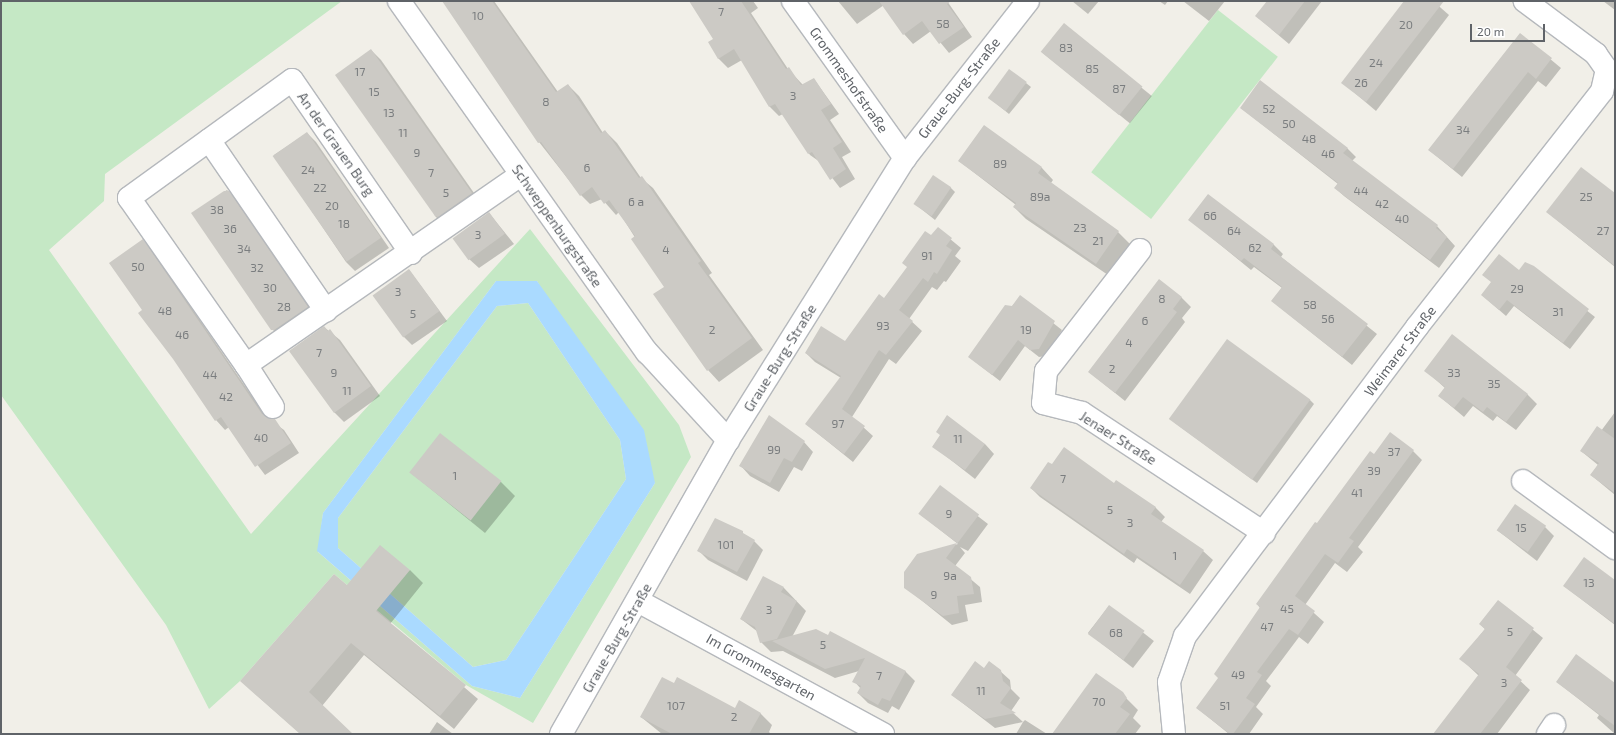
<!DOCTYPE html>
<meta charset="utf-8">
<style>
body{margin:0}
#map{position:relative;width:1616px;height:735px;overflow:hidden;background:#f1efe8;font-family:"Exo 2",sans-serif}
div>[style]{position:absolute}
.green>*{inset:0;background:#c5e8c5;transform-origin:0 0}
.water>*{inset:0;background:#aadaff}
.shadow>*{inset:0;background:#0003;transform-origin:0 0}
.building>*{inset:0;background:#cccac5;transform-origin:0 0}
.roads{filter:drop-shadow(1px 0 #b5b8bc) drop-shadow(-1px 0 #b5b8bc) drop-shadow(0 1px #b5b8bc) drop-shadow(0 -1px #b5b8bc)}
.minor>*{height:22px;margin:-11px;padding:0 11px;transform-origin:11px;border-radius:11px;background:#fff}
span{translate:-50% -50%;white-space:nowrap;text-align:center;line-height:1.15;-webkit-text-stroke:3px #fff;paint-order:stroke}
.number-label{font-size:12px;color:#7a7d7f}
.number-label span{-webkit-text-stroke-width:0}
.street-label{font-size:14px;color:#5f6368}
.frame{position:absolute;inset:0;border:2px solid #5f6368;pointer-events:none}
.scale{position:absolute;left:1470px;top:24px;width:75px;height:18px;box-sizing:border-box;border:2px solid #5f6368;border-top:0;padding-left:5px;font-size:12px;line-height:14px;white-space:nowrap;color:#5f6368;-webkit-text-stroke:3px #fff;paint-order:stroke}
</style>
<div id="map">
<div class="green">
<div style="clip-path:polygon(evenodd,1px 1px,342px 1px,105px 174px,104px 201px,49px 250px,251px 534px,530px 229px,679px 425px,691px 457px,533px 723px,466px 685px,334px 574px,240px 681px,209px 709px,166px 625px,1px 395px,1px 1px,496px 281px,537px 281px,655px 483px,520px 698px,472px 686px,318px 552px,323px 513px,496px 281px)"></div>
<div style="left:1218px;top:10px;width:76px;height:206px;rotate:38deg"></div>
<div style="clip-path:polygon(528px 303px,620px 440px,626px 479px,506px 660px,473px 667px,338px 548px,338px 518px,497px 306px)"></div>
</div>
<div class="water">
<div style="clip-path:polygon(evenodd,496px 281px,537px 281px,644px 430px,655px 483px,520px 698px,472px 686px,317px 551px,323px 513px,496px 281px,528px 303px,620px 440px,626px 479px,506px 660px,473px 667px,338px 548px,338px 518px,497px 306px,528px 303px)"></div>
</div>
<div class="shadow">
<div style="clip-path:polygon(444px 1px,494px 1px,558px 92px,568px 85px,579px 96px,603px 133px,605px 131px,617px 143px,641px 178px,653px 188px,712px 273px,709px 275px,763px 350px,719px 382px,708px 370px,666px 287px,619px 212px,616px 215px,602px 199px,590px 204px,579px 193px,539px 142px)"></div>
<div style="clip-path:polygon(690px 1px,753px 1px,758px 8px,751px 13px,788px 69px,803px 85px,814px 79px,839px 114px,830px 120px,851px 152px,842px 157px,855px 179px,840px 188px,820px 162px,810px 155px,817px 150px,810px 155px,783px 114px,779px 116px,770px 107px,742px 60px,728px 68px,718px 58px,715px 39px)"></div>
<div style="clip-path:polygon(838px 1px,881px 1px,884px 5px,857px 24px)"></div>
<div style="clip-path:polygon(910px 1px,947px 1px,972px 37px,949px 53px,931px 31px,913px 44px,904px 34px)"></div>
<div style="clip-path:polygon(1072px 1px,1099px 1px,1088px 14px)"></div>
<div style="clip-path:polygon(1159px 1px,1168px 1px,1165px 5px)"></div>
<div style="clip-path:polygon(1183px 1px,1225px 1px,1209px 21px)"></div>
<div style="clip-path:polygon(1268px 1px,1322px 1px,1289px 44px,1256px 16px)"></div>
<div style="clip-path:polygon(1406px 1px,1433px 1px,1449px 15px,1376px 111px,1343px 83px)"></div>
<div style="clip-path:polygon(1603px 1px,1615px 1px,1615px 10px)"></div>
<div style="left:1064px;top:25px;width:113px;height:35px;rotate:39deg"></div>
<div style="clip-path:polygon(1520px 34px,1561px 68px,1546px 87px,1538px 81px,1462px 177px,1429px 150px)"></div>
<div style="clip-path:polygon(371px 50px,381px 60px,481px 203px,445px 226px,435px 216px)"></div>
<div style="clip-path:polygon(1026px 83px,1031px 87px,1009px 114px,988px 97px)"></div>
<div style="clip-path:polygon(1241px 108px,1347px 148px,1356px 157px,1352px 161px,1437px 226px,1455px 246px,1439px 268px,1344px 196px,1335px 188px,1338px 184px)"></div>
<div style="clip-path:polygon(984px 126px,1042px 168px,1053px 180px,1051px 183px,1118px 232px,1130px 244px,1108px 275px,1026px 219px,1014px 207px,1016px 205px,959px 161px)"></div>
<div style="clip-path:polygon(307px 133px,316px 142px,389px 248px,355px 271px,346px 262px,274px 155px)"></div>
<div style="clip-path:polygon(950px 187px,955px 192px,935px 220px,915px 204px)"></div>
<div style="clip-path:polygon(227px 190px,236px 199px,317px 317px,282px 339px,272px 329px,193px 213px)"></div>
<div style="clip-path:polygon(1615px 194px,1615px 267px,1547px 212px)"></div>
<div style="clip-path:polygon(1208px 195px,1274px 245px,1283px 254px,1281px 257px,1377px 334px,1352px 365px,1272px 301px,1282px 288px,1254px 267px,1251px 270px,1190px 220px)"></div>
<div style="clip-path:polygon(489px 213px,514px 244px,479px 268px,469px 259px)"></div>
<div style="clip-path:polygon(938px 229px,961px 248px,955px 256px,961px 261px,946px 282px,944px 281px,937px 290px,932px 287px,909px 319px,922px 331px,896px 364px,889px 359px,852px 417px,873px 436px,853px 462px,806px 424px,841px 378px,815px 362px,806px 353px,845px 343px,884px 299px)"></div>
<div style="clip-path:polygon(142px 240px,152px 250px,266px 417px,284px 430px,299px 453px,265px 475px,229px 427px,225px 430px,216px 420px,143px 310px)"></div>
<div style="clip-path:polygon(1526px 263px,1595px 317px,1570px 349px,1514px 306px,1506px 316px,1482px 295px,1519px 272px)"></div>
<div style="clip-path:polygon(409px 270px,447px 321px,412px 345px,403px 336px)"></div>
<div style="clip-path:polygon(1020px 297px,1062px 330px,1046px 356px,1039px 357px,1025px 346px,1000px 381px,969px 357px)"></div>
<div style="clip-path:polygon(1181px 297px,1191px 307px,1182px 318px,1185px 322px,1125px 401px,1089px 372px)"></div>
<div style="clip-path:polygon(324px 327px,340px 340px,380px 396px,344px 422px,334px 412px)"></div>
<div style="clip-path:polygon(1425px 370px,1527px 394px,1537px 404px,1516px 430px,1497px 416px,1493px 421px,1473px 406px,1464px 417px,1439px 396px,1445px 388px)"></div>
<div style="clip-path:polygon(1310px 400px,1314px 404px,1257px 483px,1175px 423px)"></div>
<div style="clip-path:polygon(1615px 412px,1615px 495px,1591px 475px,1598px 465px,1581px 451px,1601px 431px)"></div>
<div style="clip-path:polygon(941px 436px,985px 444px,994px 454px,975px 479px,933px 446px)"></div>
<div style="clip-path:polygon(804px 442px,813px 452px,802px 471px,794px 467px,779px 492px,750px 476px,741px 466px)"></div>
<div style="clip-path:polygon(1413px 451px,1422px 460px,1358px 547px,1363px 552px,1347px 572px,1335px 563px,1305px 605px,1324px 622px,1308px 644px,1299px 637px,1266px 681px,1271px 686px,1256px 707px,1263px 714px,1249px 734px,1229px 734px,1197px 708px,1219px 679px,1260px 608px,1257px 604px,1374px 455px)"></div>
<div style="clip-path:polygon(410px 472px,501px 482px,515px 496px,485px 533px)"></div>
<div style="clip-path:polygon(1114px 484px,1155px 507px,1165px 517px,1161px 522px,1203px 551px,1213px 560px,1190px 594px,1137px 558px,1134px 563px,1040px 497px,1031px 488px)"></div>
<div style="clip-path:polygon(940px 487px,988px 524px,968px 551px,960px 547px,965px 553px,955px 566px,980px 587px,982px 602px,965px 605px,968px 621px,952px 625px,905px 587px,918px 555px,958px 544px,920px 514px)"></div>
<div style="clip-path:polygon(1545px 527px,1554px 536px,1537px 561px,1497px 530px)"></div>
<div style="clip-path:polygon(754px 541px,763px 550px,747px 581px,708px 560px,699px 551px)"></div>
<div style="clip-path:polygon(410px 570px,423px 583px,390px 624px,478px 699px,454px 729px,364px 655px,322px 706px,352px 734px,301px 734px,255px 694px,347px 587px)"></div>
<div style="clip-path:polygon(764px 578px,784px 588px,806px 611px,792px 637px,816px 630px,905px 671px,915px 681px,899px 710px,892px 706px,888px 713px,868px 703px,858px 693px,861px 689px,854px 681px,859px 671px,835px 678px,783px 651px,771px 652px,761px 642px,758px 632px,741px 619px)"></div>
<div style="clip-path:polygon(1615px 582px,1615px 625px,1564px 586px)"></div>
<div style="clip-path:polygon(1498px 601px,1543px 638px,1515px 676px,1530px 690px,1497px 734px,1434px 734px,1479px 676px,1461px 659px,1485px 629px,1480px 624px)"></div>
<div style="left:1109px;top:606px;width:57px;height:34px;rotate:38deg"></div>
<div style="clip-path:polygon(984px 669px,1000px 671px,1010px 680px,1011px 689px,1020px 698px,1011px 711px,1023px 722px,1025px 720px,1047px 734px,1016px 734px,1023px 722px,995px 728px,952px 695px)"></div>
<div style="clip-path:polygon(1557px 682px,1615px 691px,1615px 734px,1597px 718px,1599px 715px)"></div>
<div style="clip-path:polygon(1126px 698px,1138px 710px,1133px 718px,1141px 726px,1135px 734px,1053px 734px)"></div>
<div style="clip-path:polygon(736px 709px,760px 713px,772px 725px,769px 732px,771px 734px,662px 734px,641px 717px)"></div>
<div style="clip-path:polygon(437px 722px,453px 734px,429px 734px)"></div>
</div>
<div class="building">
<div style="clip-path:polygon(442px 1px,492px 1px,556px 92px,568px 84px,601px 133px,605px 130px,639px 178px,642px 176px,701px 261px,698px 263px,752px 338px,707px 371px,653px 294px,664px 287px,631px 239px,635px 236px,609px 200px,604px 204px,592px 187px,580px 196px,541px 142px,538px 143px)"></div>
<div style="clip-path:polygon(689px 1px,741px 1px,786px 69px,789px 67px,801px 85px,814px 78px,831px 104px,821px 110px,842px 142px,833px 148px,846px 169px,830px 180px,812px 152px,808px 154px,775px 104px,769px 107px,734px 49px,718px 59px,708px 42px,713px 39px)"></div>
<div style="clip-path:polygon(879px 1px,951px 1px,947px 4px,964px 27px,939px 44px,922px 21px,903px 35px)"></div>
<div style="clip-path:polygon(1267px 1px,1305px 1px,1279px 35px,1255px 16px)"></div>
<div style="clip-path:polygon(1404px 1px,1444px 1px,1366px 102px,1341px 83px)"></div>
<div style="left:1064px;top:23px;width:101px;height:37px;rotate:39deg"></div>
<div style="clip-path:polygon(1520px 33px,1552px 58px,1536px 79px,1528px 72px,1453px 169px,1428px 150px)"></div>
<div style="clip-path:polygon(371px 49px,472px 193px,438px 217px,435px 216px,335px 75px)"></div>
<div style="left:1009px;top:69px;width:22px;height:36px;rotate:36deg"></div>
<div style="clip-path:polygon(1260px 80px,1348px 148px,1343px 153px,1438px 225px,1436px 228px,1447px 237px,1430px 260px,1334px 188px,1338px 183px,1240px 108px)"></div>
<div style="clip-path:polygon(984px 125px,1042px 167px,1038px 173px,1119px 231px,1096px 264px,1013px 207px,1016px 203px,958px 161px)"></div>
<div style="left:307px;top:132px;width:129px;height:42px;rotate:55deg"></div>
<div style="clip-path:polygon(1581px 167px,1615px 193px,1615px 266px,1546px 212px)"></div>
<div style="left:933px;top:175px;width:22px;height:35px;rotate:34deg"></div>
<div style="clip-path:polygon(224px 191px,229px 191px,308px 307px,274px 330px,271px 330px,191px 213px)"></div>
<div style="clip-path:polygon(1208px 194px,1274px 244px,1271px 249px,1368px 324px,1342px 357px,1271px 301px,1282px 287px,1244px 258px,1241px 261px,1188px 220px)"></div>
<div style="left:489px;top:212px;width:27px;height:45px;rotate:54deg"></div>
<div style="clip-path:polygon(938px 227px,952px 238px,946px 246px,952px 250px,937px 274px,934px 272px,928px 282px,923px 278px,899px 310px,913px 321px,886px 355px,879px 350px,842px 409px,865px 426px,844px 454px,805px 424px,841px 376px,805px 353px,821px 326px,845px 341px,879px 294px,884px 298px,907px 267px,902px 263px,925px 231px,931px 235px)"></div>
<div style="clip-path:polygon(143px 239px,262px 414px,275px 419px,291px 443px,255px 467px,221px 417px,215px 421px,173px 359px,138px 313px,142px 310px,109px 263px)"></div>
<div style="clip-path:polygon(1499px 254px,1519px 270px,1525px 262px,1534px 266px,1589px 309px,1563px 343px,1507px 300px,1499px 310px,1481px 295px,1491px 282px,1482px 275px)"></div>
<div style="left:409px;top:269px;width:52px;height:45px;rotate:54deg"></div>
<div style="clip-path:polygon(1159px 279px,1182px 297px,1173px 309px,1177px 312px,1115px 393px,1088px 372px)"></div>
<div style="clip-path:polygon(1020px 295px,1055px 321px,1039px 349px,1030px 350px,1018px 340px,992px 375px,968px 357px,1005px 305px,1012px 306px)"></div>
<div style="clip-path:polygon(324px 326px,328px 331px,330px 329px,371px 386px,334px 413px,289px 351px)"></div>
<div style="clip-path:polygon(1452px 334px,1528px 394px,1506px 422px,1487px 407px,1483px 412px,1463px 397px,1454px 408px,1438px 396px,1445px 387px,1424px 371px)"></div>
<div style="left:1227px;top:339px;width:103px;height:99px;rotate:36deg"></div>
<div style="clip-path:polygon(769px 415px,805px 441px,792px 462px,784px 458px,770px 483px,739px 466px)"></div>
<div style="clip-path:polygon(947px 415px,985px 444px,965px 470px,932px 447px,940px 435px,936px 432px)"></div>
<div style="clip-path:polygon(1597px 426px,1615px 439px,1615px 493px,1590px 475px,1599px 463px,1580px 451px)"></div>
<div style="clip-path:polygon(1390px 432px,1414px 450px,1349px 538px,1354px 541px,1338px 563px,1325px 554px,1295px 596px,1315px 611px,1298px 635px,1289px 629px,1257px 672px,1262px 675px,1246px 698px,1255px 704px,1233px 734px,1230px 734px,1196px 708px,1218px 678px,1214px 674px,1260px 607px,1256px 604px,1315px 522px,1317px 523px,1370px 451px,1374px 454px)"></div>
<div style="left:440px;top:433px;width:78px;height:50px;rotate:38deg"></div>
<div style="clip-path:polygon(1064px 447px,1114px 483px,1116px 480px,1156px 507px,1151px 514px,1204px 550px,1180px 585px,1127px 549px,1124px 554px,1030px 488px,1048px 462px,1052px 464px)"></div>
<div style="left:940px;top:485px;width:49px;height:36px;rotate:37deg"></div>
<div style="left:1515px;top:504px;width:38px;height:32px;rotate:35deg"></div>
<div style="clip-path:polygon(715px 518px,743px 531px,743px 533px,755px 540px,737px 572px,697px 551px)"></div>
<div style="clip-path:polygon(957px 543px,946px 558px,971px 577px,974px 594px,957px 596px,959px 613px,943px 616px,904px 588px,904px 572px,917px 554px)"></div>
<div style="clip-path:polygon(380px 545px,410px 570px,376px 611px,466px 685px,440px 716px,351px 643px,309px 692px,353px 734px,300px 734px,240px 681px,334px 574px,347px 585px)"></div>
<div style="clip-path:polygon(1584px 557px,1615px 580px,1615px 624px,1563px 586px)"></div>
<div style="clip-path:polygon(763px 576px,784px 587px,781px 592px,797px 601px,777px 639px,760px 643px,755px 627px,740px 619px)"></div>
<div style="clip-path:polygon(1498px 600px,1534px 628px,1506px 667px,1522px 680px,1480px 734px,1433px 734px,1479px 674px,1459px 659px,1485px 629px,1479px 624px)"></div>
<div style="left:1109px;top:605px;width:44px;height:36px;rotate:36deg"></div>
<div style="clip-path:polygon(816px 629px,828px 635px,830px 631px,906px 671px,890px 701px,882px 698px,878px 705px,857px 693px,861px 686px,852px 682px,865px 658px,825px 669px,772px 641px)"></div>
<div style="clip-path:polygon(1576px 654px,1615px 683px,1615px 726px,1556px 682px)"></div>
<div style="clip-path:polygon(975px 661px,984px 668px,989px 661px,1001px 670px,1003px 681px,1011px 688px,1000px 703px,1016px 713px,985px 719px,951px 695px)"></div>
<div style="clip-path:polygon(1096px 673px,1123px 692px,1127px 698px,1120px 707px,1130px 714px,1115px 734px,1052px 734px)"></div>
<div style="clip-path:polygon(662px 677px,674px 683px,677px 677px,735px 708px,739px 700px,761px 713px,749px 734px,672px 734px,640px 717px)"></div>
</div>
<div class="roads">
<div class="minor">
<div style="left:399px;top:1px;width:430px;rotate:54.8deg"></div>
<div style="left:647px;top:352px;width:120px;rotate:47.4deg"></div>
<div style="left:793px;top:1px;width:193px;rotate:54.5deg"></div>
<div style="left:209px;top:140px;width:207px;rotate:55.6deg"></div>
<div style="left:1140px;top:250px;width:153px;rotate:127.8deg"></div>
<div style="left:1046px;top:371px;width:32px;rotate:95deg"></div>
<div style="left:1043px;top:403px;width:40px;rotate:14.4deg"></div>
<div style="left:1082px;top:413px;width:218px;rotate:33.4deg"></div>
<div style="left:246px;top:365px;width:204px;rotate:-125deg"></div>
<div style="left:129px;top:198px;width:201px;rotate:-35.9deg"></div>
<div style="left:292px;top:80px;width:210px;rotate:55.5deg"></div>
<div style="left:273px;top:407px;width:50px;rotate:-122.7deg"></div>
<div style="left:246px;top:365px;width:333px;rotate:-34.7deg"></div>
<div style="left:1523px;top:481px;width:114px;rotate:36.1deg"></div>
<div style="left:638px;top:601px;width:279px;rotate:28.5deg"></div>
<div style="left:561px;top:734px;width:338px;rotate:-60.4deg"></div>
<div style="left:728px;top:440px;width:333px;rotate:-57.9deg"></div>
<div style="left:905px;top:158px;width:199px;rotate:-51.9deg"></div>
<div style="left:1174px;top:734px;width:52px;rotate:-95.5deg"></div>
<div style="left:1169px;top:682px;width:49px;rotate:-70.8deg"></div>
<div style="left:1185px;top:636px;width:386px;rotate:-53.1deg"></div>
<div style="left:1417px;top:327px;width:300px;rotate:-51.9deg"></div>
<div style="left:1602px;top:91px;width:22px;rotate:-77deg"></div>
<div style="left:1607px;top:70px;width:19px;rotate:-125deg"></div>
<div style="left:1596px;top:54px;width:89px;rotate:-143.3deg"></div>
<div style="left:1548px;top:734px;width:11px;rotate:-56deg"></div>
</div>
</div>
<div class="number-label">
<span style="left:721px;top:12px">7</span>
<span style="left:478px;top:16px">10</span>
<span style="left:943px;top:24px">58</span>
<span style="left:1406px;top:25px">20</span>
<span style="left:1066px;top:48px">83</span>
<span style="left:1376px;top:63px">24</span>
<span style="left:1092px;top:69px">85</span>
<span style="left:360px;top:72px">17</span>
<span style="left:1361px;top:83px">26</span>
<span style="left:1119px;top:89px">87</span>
<span style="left:374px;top:92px">15</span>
<span style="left:793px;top:96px">3</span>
<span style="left:546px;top:102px">8</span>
<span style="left:1269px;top:109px">52</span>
<span style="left:389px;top:113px">13</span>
<span style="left:1289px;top:124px">50</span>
<span style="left:1463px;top:130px">34</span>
<span style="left:403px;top:133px">11</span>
<span style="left:1309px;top:139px">48</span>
<span style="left:417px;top:153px">9</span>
<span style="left:1328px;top:154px">46</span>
<span style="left:1000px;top:164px">89</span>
<span style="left:587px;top:168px">6</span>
<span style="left:308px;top:170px">24</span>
<span style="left:431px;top:173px">7</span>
<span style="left:320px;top:188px">22</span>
<span style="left:1361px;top:191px">44</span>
<span style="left:446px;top:193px">5</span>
<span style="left:1040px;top:197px">89a</span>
<span style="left:1586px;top:197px">25</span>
<span style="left:636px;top:202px">6 a</span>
<span style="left:1382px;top:204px">42</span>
<span style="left:332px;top:206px">20</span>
<span style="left:217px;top:210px">38</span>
<span style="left:1210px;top:216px">66</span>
<span style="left:1402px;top:219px">40</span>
<span style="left:344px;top:224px">18</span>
<span style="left:1080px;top:228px">23</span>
<span style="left:230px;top:229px">36</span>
<span style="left:1234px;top:231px">64</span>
<span style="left:1603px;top:231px">27</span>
<span style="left:478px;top:235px">3</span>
<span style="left:1098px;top:241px">21</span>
<span style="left:1255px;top:248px">62</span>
<span style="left:244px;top:249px">34</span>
<span style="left:666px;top:250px">4</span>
<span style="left:927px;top:256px">91</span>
<span style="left:138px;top:267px">50</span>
<span style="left:257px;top:268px">32</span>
<span style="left:270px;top:288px">30</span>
<span style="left:1517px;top:289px">29</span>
<span style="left:398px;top:292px">3</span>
<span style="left:1162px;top:299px">8</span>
<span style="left:1310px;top:305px">58</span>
<span style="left:284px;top:307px">28</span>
<span style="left:165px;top:311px">48</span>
<span style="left:1558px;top:312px">31</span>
<span style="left:413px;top:314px">5</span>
<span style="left:1328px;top:319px">56</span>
<span style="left:1145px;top:321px">6</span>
<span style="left:883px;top:326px">93</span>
<span style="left:712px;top:330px">2</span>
<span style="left:1026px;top:330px">19</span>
<span style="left:182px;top:335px">46</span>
<span style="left:1129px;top:343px">4</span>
<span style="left:319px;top:353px">7</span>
<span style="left:1112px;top:369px">2</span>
<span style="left:334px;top:373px">9</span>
<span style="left:1454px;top:373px">33</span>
<span style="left:210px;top:375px">44</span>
<span style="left:1494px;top:384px">35</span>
<span style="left:347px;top:391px">11</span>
<span style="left:226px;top:397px">42</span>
<span style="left:838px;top:424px">97</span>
<span style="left:261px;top:438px">40</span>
<span style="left:958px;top:439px">11</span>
<span style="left:774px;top:450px">99</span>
<span style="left:1394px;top:452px">37</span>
<span style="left:1374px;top:471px">39</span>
<span style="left:455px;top:476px">1</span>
<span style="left:1063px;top:479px">7</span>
<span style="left:1357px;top:493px">41</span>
<span style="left:1110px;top:510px">5</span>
<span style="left:949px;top:514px">9</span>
<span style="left:1130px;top:523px">3</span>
<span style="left:1521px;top:528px">15</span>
<span style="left:726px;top:545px">101</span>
<span style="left:1175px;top:556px">1</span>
<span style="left:950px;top:576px">9a</span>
<span style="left:1589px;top:583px">13</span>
<span style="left:934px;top:595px">9</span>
<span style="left:1287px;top:609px">45</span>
<span style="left:769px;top:610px">3</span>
<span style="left:1267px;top:627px">47</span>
<span style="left:1510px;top:632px">5</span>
<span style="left:1116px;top:633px">68</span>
<span style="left:823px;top:645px">5</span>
<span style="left:1238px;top:675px">49</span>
<span style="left:879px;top:676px">7</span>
<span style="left:1504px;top:683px">3</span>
<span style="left:981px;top:691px">11</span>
<span style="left:1099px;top:702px">70</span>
<span style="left:676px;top:706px">107</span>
<span style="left:1225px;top:706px">51</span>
<span style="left:734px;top:717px">2</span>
</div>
<div class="street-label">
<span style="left:849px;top:80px;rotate:55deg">Grommeshofstraße</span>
<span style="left:959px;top:88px;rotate:-52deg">Graue-Burg-Straße</span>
<span style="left:336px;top:144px;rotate:55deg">An der Grauen Burg</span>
<span style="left:557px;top:226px;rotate:55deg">Schweppenburgstraße</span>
<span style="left:1400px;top:351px;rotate:-53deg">Weimarer Straße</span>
<span style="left:780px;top:358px;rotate:-58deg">Graue-Burg-Straße</span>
<span style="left:1118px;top:438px;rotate:32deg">Jenaer Straße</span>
<span style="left:617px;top:638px;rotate:-60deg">Graue-Burg-Straße</span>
<span style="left:761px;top:667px;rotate:29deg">Im Grommesgarten</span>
</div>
<div class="frame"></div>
<div class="scale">20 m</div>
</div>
